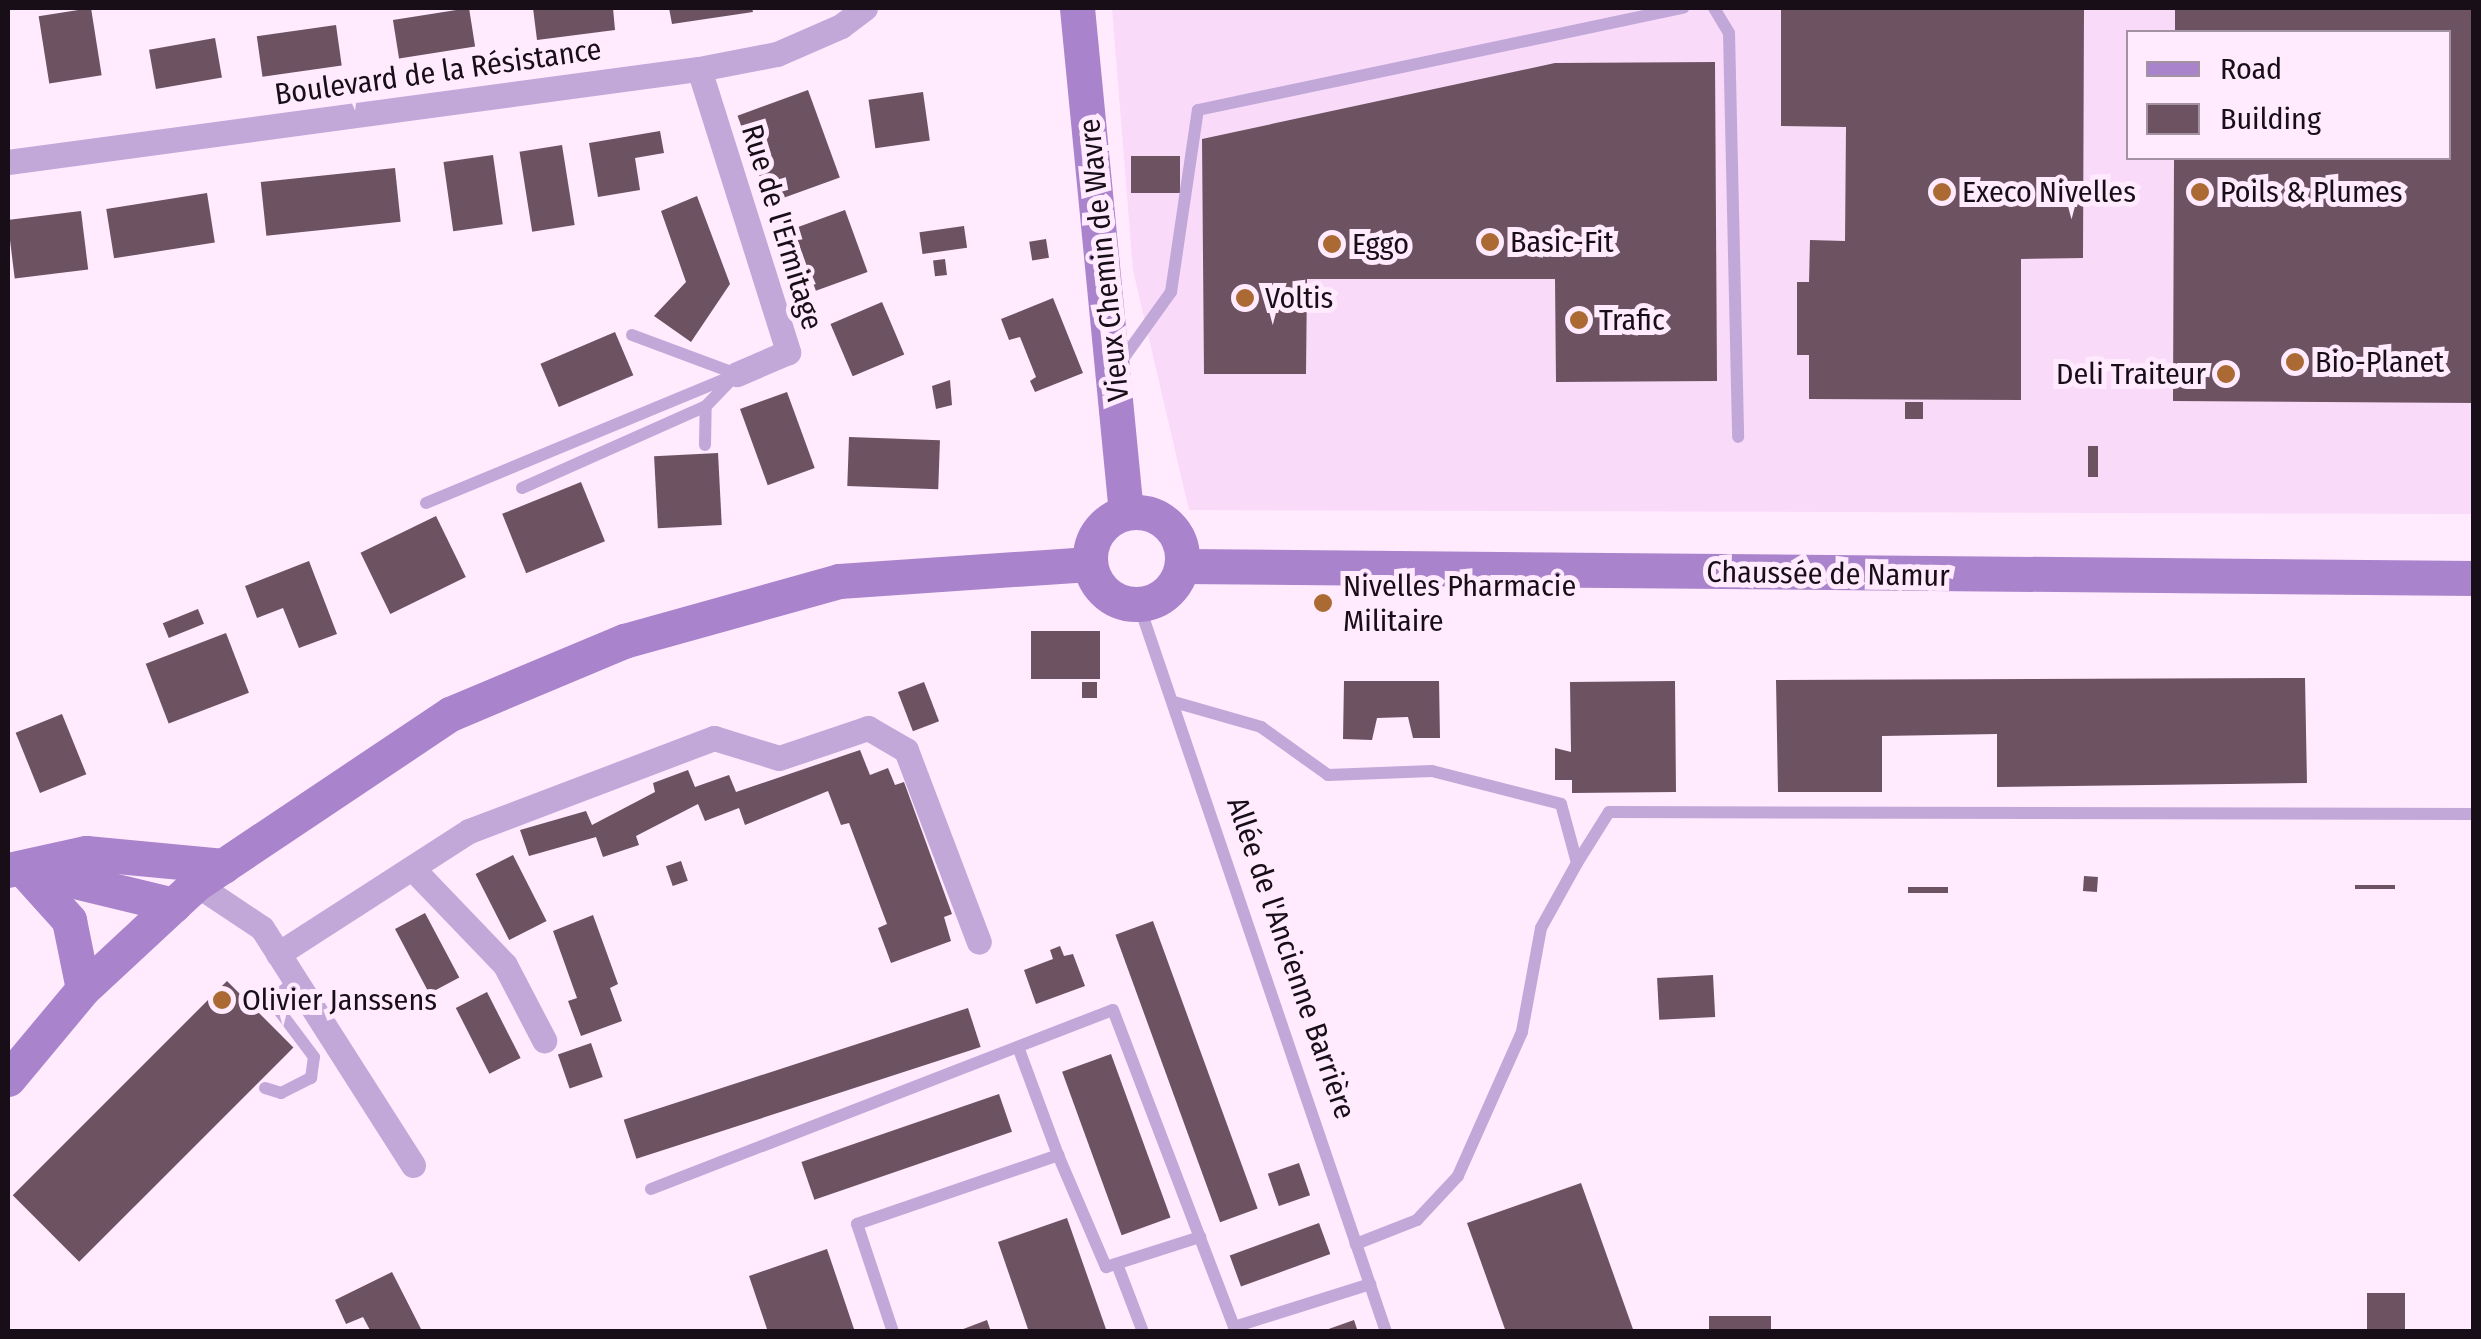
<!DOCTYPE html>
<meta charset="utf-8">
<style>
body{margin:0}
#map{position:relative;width:2481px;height:1339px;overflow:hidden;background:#ffeafe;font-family:"Fira Sans Condensed",sans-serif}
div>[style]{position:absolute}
.built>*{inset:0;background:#f9daf9}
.building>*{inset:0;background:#6d5261;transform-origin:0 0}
.lane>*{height:12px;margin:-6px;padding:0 6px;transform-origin:6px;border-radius:6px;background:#c1a8d9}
.street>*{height:25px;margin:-12.5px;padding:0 12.5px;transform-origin:12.5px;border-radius:12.5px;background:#c1a8d9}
.secondary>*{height:35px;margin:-17.5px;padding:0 17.5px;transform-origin:17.5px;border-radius:17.5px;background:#a983cb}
.secondary>.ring{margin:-17.5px;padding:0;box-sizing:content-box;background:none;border:35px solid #a983cb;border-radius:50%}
.dots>*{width:28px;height:28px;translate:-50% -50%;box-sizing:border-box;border:5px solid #ffeafe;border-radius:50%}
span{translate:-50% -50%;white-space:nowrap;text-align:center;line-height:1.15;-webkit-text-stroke:10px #ffeafe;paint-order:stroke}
.street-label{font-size:30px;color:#170e17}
.poi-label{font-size:30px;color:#170e17}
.left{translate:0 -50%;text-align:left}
.right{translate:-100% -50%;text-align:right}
.frame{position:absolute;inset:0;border:10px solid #170e17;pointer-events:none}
.legend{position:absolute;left:2126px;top:30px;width:325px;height:130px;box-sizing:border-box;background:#ffeafe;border:2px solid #a292a2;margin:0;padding:12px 18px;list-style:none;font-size:30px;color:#170e17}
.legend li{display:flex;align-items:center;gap:20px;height:50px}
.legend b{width:50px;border:2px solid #a292a2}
</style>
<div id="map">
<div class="built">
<div style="clip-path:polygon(evenodd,1112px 8px,2473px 8px,2473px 514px,1189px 510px,1133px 270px,1112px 8px,2128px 32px,2448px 32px,2448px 158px,2128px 158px,2128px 32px)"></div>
</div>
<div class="building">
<div style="left:91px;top:8px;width:68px;height:53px;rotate:81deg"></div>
<div style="left:469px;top:8px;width:39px;height:77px;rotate:81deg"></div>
<div style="clip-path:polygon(533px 8px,613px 8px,615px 30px,537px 40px)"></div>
<div style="clip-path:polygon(669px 8px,752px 8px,753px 12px,672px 24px)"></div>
<div style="clip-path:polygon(1781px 8px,2084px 8px,2083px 258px,2021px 259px,2021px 400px,1809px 399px,1809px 355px,1797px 355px,1797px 282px,1809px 282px,1810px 240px,1845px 241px,1846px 127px,1781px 126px)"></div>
<div style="clip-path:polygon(2175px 8px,2474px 8px,2474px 403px,2173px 401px,2174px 158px,2448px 158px,2448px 32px,2175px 32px)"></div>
<div style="left:336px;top:25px;width:41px;height:80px;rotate:82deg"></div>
<div style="left:215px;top:38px;width:40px;height:67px;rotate:80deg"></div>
<div style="clip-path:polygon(1715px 62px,1717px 381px,1556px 382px,1555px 279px,1307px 279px,1306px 374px,1204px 374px,1202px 139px,1555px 63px)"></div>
<div style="left:808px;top:90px;width:93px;height:75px;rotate:70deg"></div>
<div style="left:923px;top:92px;width:49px;height:55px;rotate:82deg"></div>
<div style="clip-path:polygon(660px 131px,664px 153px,635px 158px,640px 190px,598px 197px,589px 143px)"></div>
<div style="left:562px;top:145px;width:81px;height:43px;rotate:81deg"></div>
<div style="left:493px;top:155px;width:70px;height:50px;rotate:82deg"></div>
<div style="left:1180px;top:156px;width:37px;height:49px;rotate:90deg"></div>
<div style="left:395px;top:168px;width:54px;height:135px;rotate:84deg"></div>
<div style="left:207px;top:193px;width:50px;height:102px;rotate:81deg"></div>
<div style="clip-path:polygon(697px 196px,730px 284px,691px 342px,654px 316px,686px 282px,661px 211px)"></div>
<div style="left:845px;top:210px;width:66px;height:55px;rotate:70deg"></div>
<div style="left:81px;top:211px;width:59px;height:74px;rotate:83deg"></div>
<div style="left:964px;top:226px;width:22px;height:45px;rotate:82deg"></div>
<div style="left:1046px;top:239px;width:19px;height:17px;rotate:81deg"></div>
<div style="left:945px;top:259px;width:16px;height:12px;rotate:83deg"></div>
<div style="clip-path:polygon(1053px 298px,1083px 373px,1035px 392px,1030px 381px,1036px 377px,1020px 337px,1009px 340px,1001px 319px)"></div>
<div style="left:882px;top:302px;width:57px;height:56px;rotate:67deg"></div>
<div style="left:615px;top:332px;width:47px;height:81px;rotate:67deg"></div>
<div style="clip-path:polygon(950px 380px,952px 405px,936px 409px,932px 386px)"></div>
<div style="left:787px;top:392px;width:81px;height:50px;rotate:70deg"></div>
<div style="left:1905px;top:402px;width:18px;height:17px"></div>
<div style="left:849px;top:437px;width:91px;height:49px;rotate:2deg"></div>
<div style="left:2088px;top:446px;width:10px;height:31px"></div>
<div style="left:718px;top:453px;width:72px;height:64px;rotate:87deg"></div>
<div style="left:581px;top:482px;width:64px;height:85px;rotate:68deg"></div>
<div style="left:436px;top:516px;width:68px;height:84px;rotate:64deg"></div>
<div style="clip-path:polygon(309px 561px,337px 634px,299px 648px,283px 608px,257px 618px,245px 586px)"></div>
<div style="left:198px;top:609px;width:16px;height:38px;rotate:68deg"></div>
<div style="left:1031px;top:631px;width:69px;height:48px"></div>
<div style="left:226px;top:633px;width:64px;height:86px;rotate:69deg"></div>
<div style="clip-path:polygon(2305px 678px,2307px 783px,1997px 787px,1997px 734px,1882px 736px,1882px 792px,1778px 792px,1776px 680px)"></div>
<div style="clip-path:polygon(1344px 681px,1439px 681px,1440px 738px,1413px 738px,1408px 717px,1377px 718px,1372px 740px,1343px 739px)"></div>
<div style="clip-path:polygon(1675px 681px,1676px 792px,1572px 793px,1572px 780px,1555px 780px,1555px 748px,1571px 752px,1570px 682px)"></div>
<div style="left:924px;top:682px;width:42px;height:28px;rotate:69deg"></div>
<div style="left:1082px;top:682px;width:15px;height:16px"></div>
<div style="left:62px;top:714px;width:65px;height:50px;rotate:68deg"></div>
<div style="clip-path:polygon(860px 750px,870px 775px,888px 768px,895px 785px,904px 782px,952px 914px,944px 917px,951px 941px,891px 963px,878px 928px,887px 924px,849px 823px,841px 825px,828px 791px,745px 825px,739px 808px,705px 821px,698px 804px,636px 836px,639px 845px,603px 857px,596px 837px,529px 856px,520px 830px,586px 811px,592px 825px,655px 792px,653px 783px,688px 770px,695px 787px,729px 775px,736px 792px)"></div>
<div style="left:513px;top:855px;width:74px;height:42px;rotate:63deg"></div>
<div style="left:681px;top:861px;width:21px;height:16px;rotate:71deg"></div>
<div style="left:2084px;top:876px;width:14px;height:15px;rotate:4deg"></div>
<div style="left:2355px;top:885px;width:40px;height:4px"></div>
<div style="left:1908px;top:887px;width:40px;height:6px"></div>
<div style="left:425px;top:913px;width:73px;height:34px;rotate:62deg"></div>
<div style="clip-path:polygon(593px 915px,618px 984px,610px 988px,622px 1021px,581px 1036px,568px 1001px,577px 998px,553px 931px)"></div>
<div style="left:1153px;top:921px;width:306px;height:40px;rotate:70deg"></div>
<div style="clip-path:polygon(1060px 946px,1064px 956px,1073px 954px,1085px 986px,1036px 1004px,1024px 970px,1053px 959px,1050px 950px)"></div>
<div style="left:1713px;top:975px;width:42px;height:56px;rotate:87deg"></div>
<div style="left:227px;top:981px;width:94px;height:303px;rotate:45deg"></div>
<div style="left:487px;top:992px;width:74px;height:35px;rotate:63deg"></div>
<div style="left:968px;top:1008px;width:41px;height:362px;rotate:72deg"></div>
<div style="left:591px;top:1043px;width:36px;height:35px;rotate:71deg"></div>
<div style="left:1111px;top:1054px;width:174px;height:52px;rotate:70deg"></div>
<div style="left:999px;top:1094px;width:40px;height:209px;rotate:71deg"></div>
<div style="left:1299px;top:1163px;width:34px;height:33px;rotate:71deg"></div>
<div style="clip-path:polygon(1581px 1183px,1634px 1332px,1506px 1332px,1467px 1223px)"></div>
<div style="clip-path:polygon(1067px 1218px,1107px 1332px,1029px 1332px,998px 1242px)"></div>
<div style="left:1319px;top:1223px;width:33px;height:95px;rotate:70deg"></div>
<div style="clip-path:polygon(827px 1249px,855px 1332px,768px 1332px,749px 1276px)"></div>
<div style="clip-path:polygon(392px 1272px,421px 1329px,371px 1332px,363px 1317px,346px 1324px,335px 1300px)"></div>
<div style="left:2367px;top:1293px;width:38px;height:39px"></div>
<div style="left:1709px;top:1316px;width:62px;height:16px"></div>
<div style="clip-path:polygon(987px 1320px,991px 1332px,958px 1332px,958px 1331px)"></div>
<div style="clip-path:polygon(1354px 1320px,1358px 1332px,1324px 1332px,1323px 1331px)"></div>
</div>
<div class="lane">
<div style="left:1714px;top:8px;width:29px;rotate:59deg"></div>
<div style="left:1729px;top:33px;width:404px;rotate:88.7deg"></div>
<div style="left:632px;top:335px;width:112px;rotate:20.4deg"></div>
<div style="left:1120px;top:363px;width:87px;rotate:-54.3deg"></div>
<div style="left:1171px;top:292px;width:184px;rotate:-81.6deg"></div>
<div style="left:1198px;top:110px;width:496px;rotate:-11.9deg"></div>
<div style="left:705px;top:445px;width:39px;rotate:-89deg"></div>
<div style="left:522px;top:488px;width:201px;rotate:-24deg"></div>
<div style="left:706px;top:406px;width:37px;rotate:-46deg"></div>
<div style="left:426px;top:503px;width:337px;rotate:-22.5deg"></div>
<div style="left:1139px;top:605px;width:768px;rotate:71.23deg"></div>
<div style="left:1174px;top:702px;width:91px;rotate:16deg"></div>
<div style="left:1261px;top:727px;width:82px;rotate:35.6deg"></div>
<div style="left:1328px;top:775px;width:104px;rotate:-2.2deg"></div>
<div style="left:1432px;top:771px;width:133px;rotate:14.3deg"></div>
<div style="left:1561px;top:804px;width:61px;rotate:74.8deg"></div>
<div style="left:1577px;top:863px;width:74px;rotate:119deg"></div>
<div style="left:1541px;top:928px;width:106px;rotate:100.4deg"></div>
<div style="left:1522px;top:1032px;width:158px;rotate:114deg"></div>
<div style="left:1458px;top:1176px;width:60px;rotate:133deg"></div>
<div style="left:1417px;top:1220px;width:66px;rotate:158.5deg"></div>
<div style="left:1577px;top:863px;width:60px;rotate:-57.9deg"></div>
<div style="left:1609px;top:812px;width:865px;rotate:0.13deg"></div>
<div style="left:265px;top:1088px;width:17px;rotate:17deg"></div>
<div style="left:281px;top:1093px;width:34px;rotate:-27deg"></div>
<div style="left:311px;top:1078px;width:21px;rotate:-82deg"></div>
<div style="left:314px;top:1057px;width:70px;rotate:-126.9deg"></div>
<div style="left:272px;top:1001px;width:31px;rotate:-42deg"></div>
<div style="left:1058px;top:1155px;width:122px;rotate:66.8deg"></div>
<div style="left:1106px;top:1267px;width:99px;rotate:-17.7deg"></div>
<div style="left:651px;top:1189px;width:495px;rotate:-21.2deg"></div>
<div style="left:1113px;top:1010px;width:339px;rotate:69.1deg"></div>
<div style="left:1234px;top:1327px;width:143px;rotate:-17.5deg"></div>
<div style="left:1117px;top:1264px;width:73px;rotate:69.1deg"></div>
<div style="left:893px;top:1332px;width:114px;rotate:-108.4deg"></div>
<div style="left:857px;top:1224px;width:213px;rotate:-18.9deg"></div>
<div style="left:1058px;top:1155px;width:115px;rotate:-110.3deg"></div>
</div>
<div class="street">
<div style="left:699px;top:69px;width:297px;rotate:72.5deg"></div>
<div style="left:788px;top:352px;width:56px;rotate:156.7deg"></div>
<div style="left:8px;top:162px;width:697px;rotate:-7.67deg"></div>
<div style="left:699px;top:69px;width:79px;rotate:-10.9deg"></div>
<div style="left:777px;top:54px;width:70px;rotate:-23.6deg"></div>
<div style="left:841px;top:26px;width:30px;rotate:-37deg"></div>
<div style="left:412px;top:868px;width:134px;rotate:46.2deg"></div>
<div style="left:505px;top:965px;width:85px;rotate:62.5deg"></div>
<div style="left:196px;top:884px;width:79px;rotate:33.7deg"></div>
<div style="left:262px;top:928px;width:281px;rotate:57.5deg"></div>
<div style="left:278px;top:954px;width:227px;rotate:-32.8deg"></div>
<div style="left:469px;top:831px;width:262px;rotate:-20.8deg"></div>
<div style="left:714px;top:738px;width:68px;rotate:17.1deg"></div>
<div style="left:779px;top:758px;width:94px;rotate:-18.6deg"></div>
<div style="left:868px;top:728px;width:44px;rotate:30.1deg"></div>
<div style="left:906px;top:750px;width:205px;rotate:69.2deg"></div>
</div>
<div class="secondary">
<div style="left:1077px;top:8px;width:507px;rotate:84.46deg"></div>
<div class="ring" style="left:1090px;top:512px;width:57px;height:57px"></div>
<div style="left:1182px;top:566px;width:1292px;rotate:0.53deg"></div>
<div style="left:23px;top:869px;width:69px;rotate:48deg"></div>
<div style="left:69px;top:920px;width:70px;rotate:78.5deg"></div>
<div style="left:8px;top:870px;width:80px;rotate:-12.3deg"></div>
<div style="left:86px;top:853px;width:138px;rotate:5.4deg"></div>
<div style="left:29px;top:870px;width:149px;rotate:13.6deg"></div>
<div style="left:8px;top:1079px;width:117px;rotate:-50.2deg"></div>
<div style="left:83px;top:989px;width:154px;rotate:-42.9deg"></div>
<div style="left:196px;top:884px;width:306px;rotate:-33.8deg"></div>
<div style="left:450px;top:714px;width:189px;rotate:-22.8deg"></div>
<div style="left:624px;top:641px;width:223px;rotate:-15.6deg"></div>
<div style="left:839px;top:581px;width:251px;rotate:-3.9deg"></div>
</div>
<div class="dots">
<div style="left:1942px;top:192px;background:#ab6a34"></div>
<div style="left:2200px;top:192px;background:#ab6a34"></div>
<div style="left:1490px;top:242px;background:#ab6a34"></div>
<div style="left:1332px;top:244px;background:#ab6a34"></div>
<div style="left:1245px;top:298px;background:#ab6a34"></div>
<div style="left:1579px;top:320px;background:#ab6a34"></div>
<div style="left:2295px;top:362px;background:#ab6a34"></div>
<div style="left:2226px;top:374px;background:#ab6a34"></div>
<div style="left:1323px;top:603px;background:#ab6a34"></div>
<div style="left:222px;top:1000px;background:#ab6a34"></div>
</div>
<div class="street-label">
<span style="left:438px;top:72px;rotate:-8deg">Boulevard de la Résistance</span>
<span style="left:782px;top:227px;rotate:73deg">Rue de l'Ermitage</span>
<span style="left:1104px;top:260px;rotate:-96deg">Vieux Chemin de Wavre</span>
<span style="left:1828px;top:574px;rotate:1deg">Chaussée de Namur</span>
<span style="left:1291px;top:958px;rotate:71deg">Allée de l'Ancienne Barrière</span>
</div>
<div class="poi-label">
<span class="left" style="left:1962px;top:192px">Execo Nivelles</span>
<span class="left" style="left:2220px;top:192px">Poils &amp; Plumes</span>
<span class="left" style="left:1510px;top:242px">Basic-Fit</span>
<span class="left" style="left:1352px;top:244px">Eggo</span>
<span class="left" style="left:1265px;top:298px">Voltis</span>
<span class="left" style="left:1599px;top:320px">Trafic</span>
<span class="left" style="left:2315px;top:362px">Bio-Planet</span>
<span class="right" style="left:2206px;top:374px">Deli Traiteur</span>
<span class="left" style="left:1343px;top:603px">Nivelles Pharmacie<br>Militaire</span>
<span class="left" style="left:242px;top:1000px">Olivier Janssens</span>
</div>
<div class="frame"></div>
<ul class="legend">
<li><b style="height:12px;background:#a983cb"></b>Road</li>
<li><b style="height:28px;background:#6d5261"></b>Building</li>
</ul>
</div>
